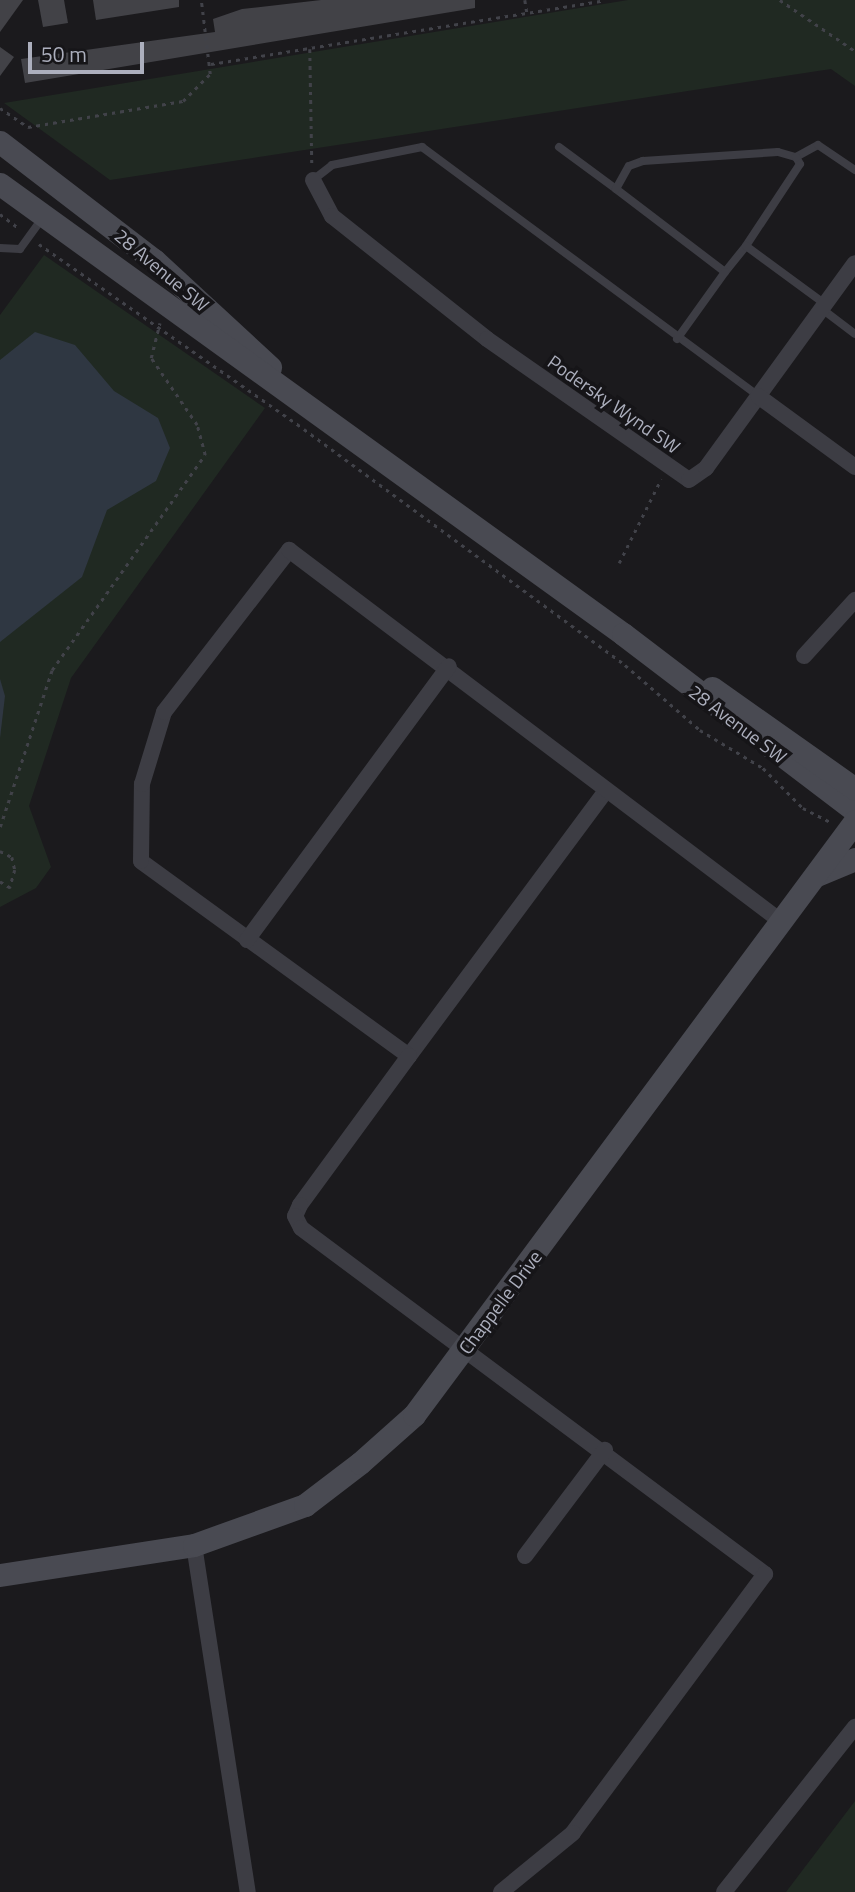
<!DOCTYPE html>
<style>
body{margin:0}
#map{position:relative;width:855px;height:1892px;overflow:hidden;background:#1b1a1d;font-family:"Titillium Web",sans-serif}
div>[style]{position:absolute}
.green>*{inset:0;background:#202922}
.water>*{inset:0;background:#2f3742}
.building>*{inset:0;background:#424247}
.path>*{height:2.5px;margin-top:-1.25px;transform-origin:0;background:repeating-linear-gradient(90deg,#414249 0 3.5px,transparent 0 8.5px)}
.lane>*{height:8px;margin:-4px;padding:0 4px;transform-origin:4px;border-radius:4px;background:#3d3d44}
.street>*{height:16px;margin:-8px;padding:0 8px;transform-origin:8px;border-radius:8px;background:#3d3d44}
.secondary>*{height:23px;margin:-11.5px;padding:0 11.5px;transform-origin:11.5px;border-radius:11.5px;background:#494a52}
span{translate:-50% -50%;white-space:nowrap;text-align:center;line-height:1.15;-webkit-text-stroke:7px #161518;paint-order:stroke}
.street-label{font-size:19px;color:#acafbd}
.scale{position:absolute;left:28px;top:42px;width:116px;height:32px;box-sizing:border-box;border:4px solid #acafbd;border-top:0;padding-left:9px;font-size:21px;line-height:24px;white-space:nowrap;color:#acafbd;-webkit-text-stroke:5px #161518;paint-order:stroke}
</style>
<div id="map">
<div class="green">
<div style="clip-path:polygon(628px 0,855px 0,855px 86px,831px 69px,110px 180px,4px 103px)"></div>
<div style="clip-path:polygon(44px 255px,265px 408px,71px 678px,29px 806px,51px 867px,36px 888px,0 907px,0 315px)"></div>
<div style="clip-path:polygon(855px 1801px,855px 1892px,786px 1892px)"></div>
</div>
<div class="water">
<div style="clip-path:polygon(35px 332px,75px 345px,114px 391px,158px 418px,170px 448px,156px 481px,107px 510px,82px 577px,0 642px,0 360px)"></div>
<div style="clip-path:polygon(0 679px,5px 696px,0 738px)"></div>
</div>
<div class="building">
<div style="clip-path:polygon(0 0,23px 0,0 32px)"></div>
<div style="clip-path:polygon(38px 0,64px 0,68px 23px,43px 27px)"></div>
<div style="clip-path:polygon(93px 0,179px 0,179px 7px,96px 20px)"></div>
<div style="clip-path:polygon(321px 0,475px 0,475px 8px,25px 83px,21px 59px,215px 32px,213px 19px,242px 9px)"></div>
<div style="clip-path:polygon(0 47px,14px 57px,0 76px)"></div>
</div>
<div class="path">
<div style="left:525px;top:0;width:12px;rotate:81deg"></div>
<div style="left:780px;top:0;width:91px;rotate:34.2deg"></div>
<div style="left:310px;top:49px;width:115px;rotate:89deg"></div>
<div style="left:211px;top:64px;width:399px;rotate:-9.2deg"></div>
<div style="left:0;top:108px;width:34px;rotate:34deg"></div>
<div style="left:28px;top:127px;width:157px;rotate:-9.5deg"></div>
<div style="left:183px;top:101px;width:38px;rotate:-45deg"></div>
<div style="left:210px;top:74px;width:75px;rotate:-96.9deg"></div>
<div style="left:0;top:214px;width:25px;rotate:37deg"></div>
<div style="left:39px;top:244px;width:323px;rotate:34.9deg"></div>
<div style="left:304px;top:429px;width:398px;rotate:36.3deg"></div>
<div style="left:625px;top:665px;width:99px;rotate:40.9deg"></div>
<div style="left:700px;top:730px;width:74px;rotate:31.1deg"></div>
<div style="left:763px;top:768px;width:57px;rotate:45deg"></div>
<div style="left:803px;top:808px;width:31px;rotate:27deg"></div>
<div style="left:619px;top:563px;width:94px;rotate:-63.4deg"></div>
<div style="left:0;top:827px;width:165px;rotate:-71.7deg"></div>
<div style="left:52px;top:670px;width:264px;rotate:-54.6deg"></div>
<div style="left:205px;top:455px;width:31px;rotate:-105deg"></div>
<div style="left:197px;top:425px;width:81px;rotate:-124.5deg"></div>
<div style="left:151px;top:358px;width:36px;rotate:-76deg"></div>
<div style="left:0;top:851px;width:13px;rotate:27deg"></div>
<div style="left:12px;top:857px;width:13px;rotate:77deg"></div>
<div style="left:15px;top:870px;width:19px;rotate:106deg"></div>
<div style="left:10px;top:888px;width:12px;rotate:-149deg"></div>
</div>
<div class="lane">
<div style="left:559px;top:147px;width:71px;rotate:36.4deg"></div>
<div style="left:796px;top:157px;width:25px;rotate:-29deg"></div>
<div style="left:818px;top:145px;width:45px;rotate:34deg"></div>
<div style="left:313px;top:180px;width:24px;rotate:-38deg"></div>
<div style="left:332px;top:165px;width:92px;rotate:-11.3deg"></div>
<div style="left:422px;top:147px;width:418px;rotate:36.5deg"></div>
<div style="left:746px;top:246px;width:33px;rotate:129deg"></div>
<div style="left:725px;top:272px;width:137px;rotate:-142.7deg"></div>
<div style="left:616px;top:189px;width:26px;rotate:-61deg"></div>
<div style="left:629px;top:166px;width:15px;rotate:-20deg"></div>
<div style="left:643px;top:161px;width:135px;rotate:-3.8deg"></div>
<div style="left:778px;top:152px;width:19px;rotate:16deg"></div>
<div style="left:796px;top:157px;width:8px;rotate:60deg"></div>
<div style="left:800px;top:164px;width:98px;rotate:123.4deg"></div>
<div style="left:746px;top:246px;width:98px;rotate:36.3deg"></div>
<div style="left:0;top:248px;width:20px;rotate:3deg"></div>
<div style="left:20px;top:249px;width:39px;rotate:-54deg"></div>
<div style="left:822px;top:309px;width:41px;rotate:37.1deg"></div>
<div style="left:677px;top:339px;width:82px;rotate:-54.4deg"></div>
</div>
<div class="street">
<div style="left:313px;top:180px;width:41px;rotate:62.2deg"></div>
<div style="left:332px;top:216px;width:198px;rotate:38.4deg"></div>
<div style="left:487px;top:339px;width:246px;rotate:34.9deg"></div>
<div style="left:689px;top:480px;width:21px;rotate:-35deg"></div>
<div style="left:706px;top:468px;width:253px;rotate:-54deg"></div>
<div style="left:758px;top:396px;width:120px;rotate:36.2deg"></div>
<div style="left:804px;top:656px;width:76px;rotate:-47.7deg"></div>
<div style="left:605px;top:792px;width:329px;rotate:126.6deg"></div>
<div style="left:409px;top:1056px;width:331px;rotate:-144deg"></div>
<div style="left:141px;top:861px;width:77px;rotate:-89.3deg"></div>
<div style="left:142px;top:784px;width:75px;rotate:-73deg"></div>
<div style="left:164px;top:712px;width:205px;rotate:-52.3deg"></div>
<div style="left:289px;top:550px;width:618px;rotate:37.04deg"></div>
<div style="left:247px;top:940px;width:340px;rotate:-53.6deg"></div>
<div style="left:409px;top:1056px;width:185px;rotate:126.2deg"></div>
<div style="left:300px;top:1205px;width:12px;rotate:114deg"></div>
<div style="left:295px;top:1216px;width:13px;rotate:63deg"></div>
<div style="left:301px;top:1228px;width:579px;rotate:36.71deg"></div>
<div style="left:765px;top:1574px;width:322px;rotate:126.6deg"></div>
<div style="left:573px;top:1833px;width:93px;rotate:140.7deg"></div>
<div style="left:194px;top:1545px;width:351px;rotate:81.2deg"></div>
<div style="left:525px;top:1556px;width:133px;rotate:-53deg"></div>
<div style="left:724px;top:1892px;width:211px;rotate:-51.6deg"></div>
</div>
<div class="secondary">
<div style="left:0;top:142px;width:194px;rotate:37.5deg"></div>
<div style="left:154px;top:260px;width:158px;rotate:42.7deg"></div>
<div style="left:0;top:184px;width:769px;rotate:35.84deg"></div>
<div style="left:623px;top:634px;width:292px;rotate:37.3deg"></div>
<div style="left:712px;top:688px;width:175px;rotate:35.2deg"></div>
<div style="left:817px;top:875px;width:41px;rotate:-22.8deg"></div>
<div style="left:0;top:1575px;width:196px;rotate:-8.8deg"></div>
<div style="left:194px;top:1545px;width:118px;rotate:-19.8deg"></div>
<div style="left:305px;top:1505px;width:69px;rotate:-37.4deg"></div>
<div style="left:360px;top:1463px;width:72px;rotate:-41.6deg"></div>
<div style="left:414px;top:1415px;width:740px;rotate:-53.41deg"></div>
</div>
<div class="street-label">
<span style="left:162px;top:270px;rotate:40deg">28 Avenue SW</span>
<span style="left:614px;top:404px;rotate:35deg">Podersky Wynd SW</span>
<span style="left:738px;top:724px;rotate:37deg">28 Avenue SW</span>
<span style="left:500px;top:1302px;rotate:-53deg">Chappelle Drive</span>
</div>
<div class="scale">50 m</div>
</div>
